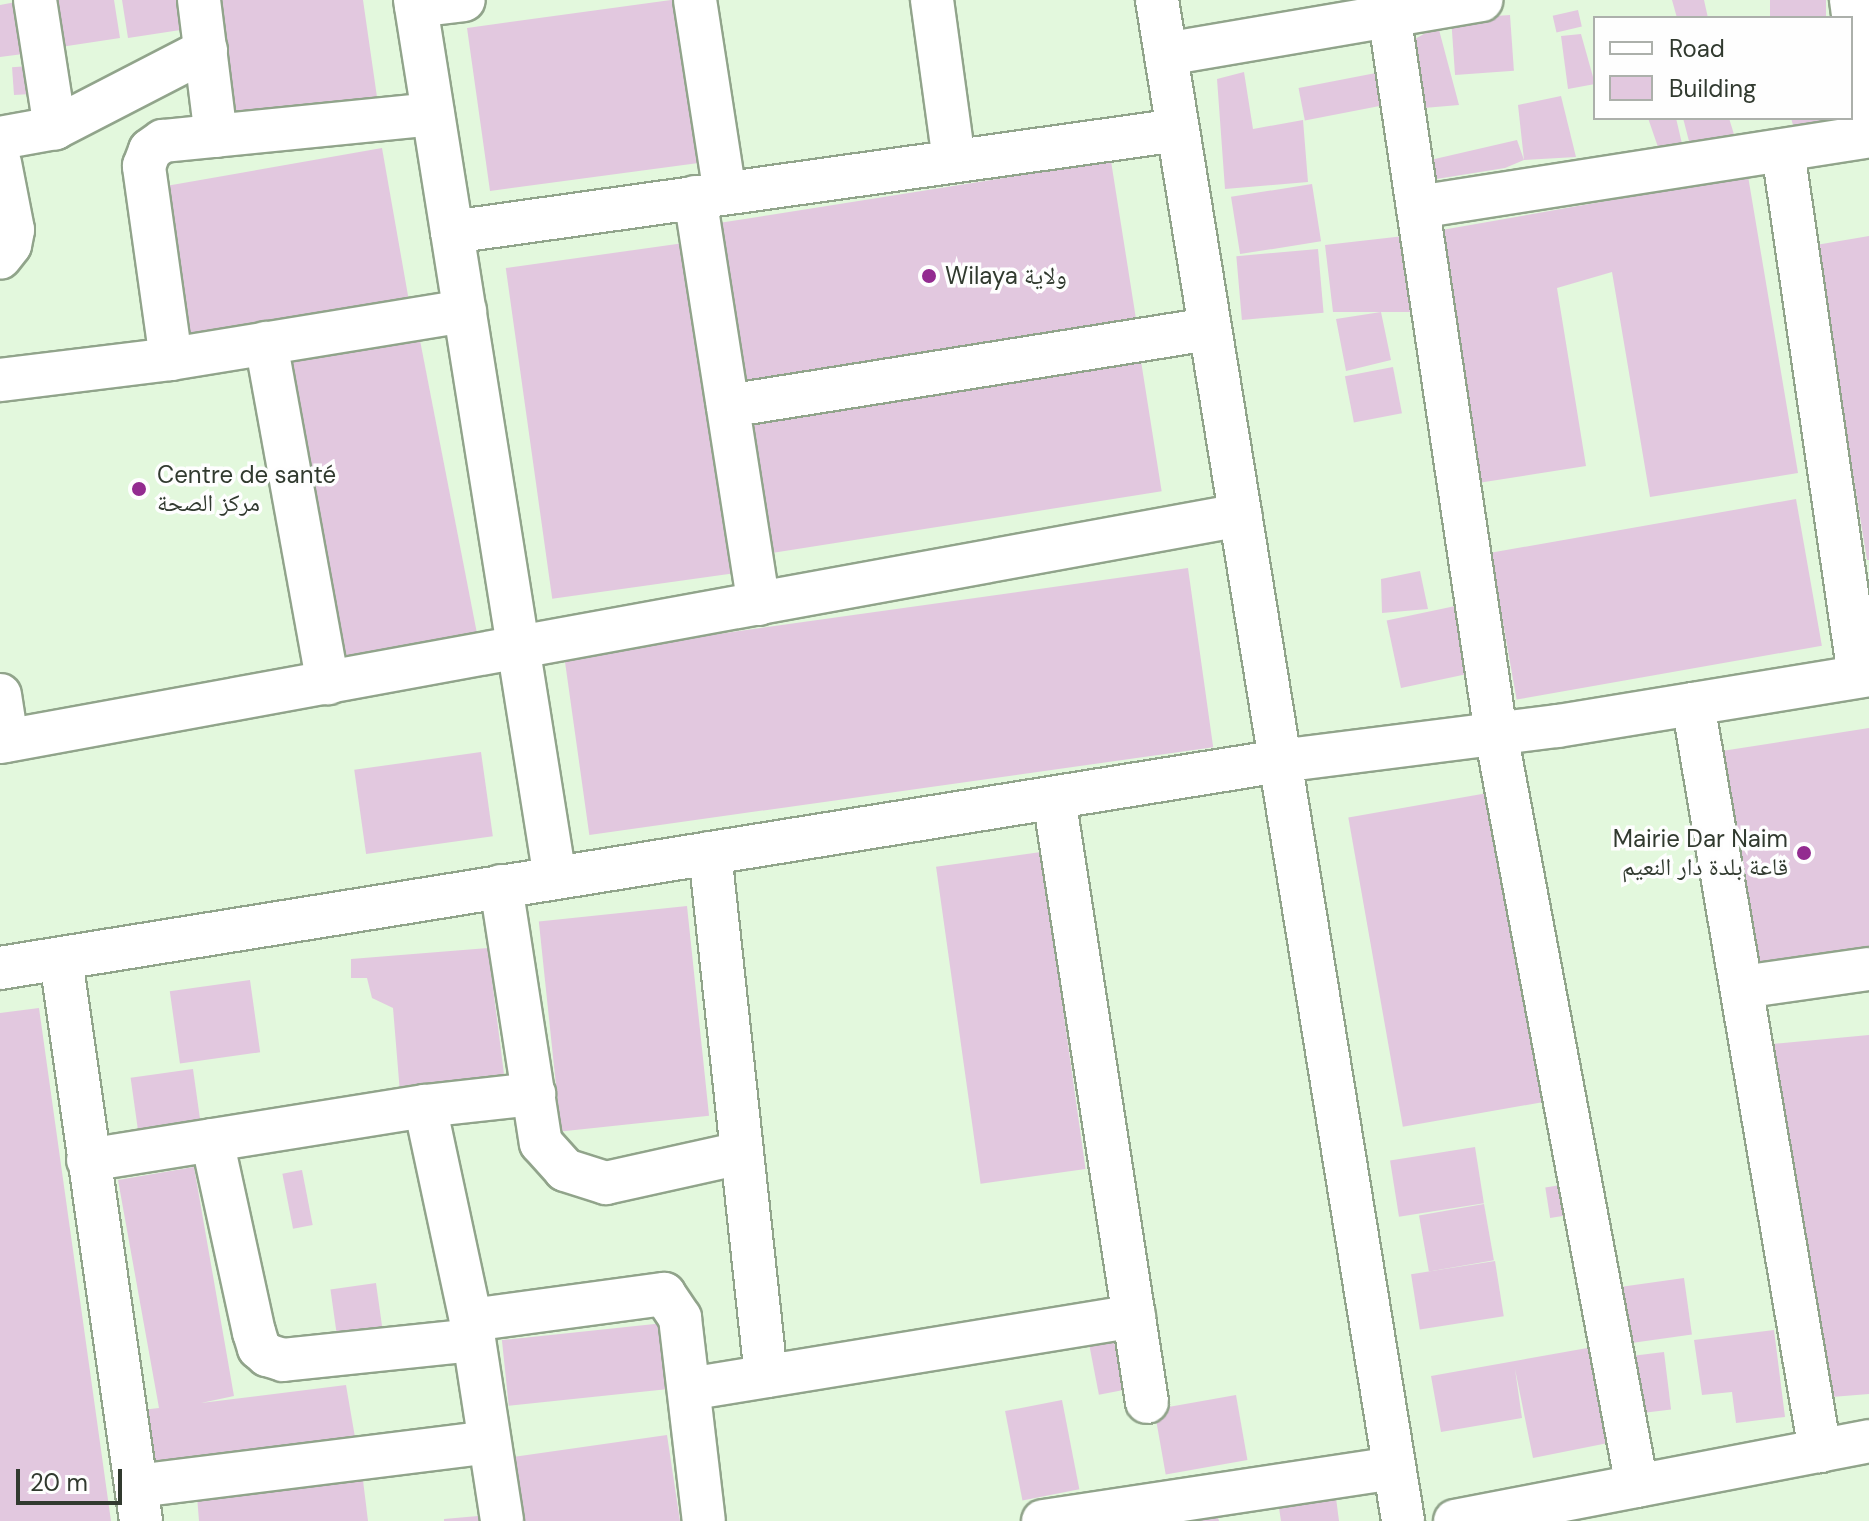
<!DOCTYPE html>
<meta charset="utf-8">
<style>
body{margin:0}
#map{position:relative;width:1869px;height:1521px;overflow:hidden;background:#e3f8dd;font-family:"DM Sans","Noto Naskh Arabic",sans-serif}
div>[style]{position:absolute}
.building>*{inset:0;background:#e2c8df;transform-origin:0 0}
.roads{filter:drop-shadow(2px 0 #91a48b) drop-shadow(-2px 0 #91a48b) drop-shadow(0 2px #91a48b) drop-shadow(0 -2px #91a48b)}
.minor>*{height:42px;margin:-21px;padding:0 21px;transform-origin:21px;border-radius:21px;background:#fff}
.dots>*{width:22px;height:22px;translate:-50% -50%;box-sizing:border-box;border:4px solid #fefefe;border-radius:50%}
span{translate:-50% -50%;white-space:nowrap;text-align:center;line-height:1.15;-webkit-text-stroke:7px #fefefe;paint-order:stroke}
.poi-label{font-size:24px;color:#313a2f}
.left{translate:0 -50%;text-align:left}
.right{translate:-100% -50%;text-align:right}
.legend{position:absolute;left:1593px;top:16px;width:260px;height:104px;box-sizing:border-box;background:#fefefe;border:2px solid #acb0ab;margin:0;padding:10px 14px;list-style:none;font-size:24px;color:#313a2f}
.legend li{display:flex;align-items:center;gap:16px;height:40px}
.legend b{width:40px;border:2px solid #acb0ab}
.scale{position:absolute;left:16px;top:1469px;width:106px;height:36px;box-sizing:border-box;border:4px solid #313a2f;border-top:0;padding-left:10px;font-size:24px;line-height:28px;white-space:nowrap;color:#313a2f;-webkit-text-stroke:6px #fefefe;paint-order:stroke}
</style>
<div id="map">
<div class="building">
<div style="clip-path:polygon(47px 0,114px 0,120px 38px,54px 48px)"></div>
<div style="clip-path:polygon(122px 0,182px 0,187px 29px,128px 38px)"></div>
<div style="clip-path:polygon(216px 0,363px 0,378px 104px,235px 124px)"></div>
<div style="clip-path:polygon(671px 0,683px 0,706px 162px,490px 191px,467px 28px)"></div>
<div style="clip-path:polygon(1672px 0,1704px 0,1708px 18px,1677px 18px)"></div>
<div style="left:1770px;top:0;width:56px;height:18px"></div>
<div style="clip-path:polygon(16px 2px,23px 54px,0 57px,0 5px)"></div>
<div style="left:1578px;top:10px;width:17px;height:26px;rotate:77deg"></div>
<div style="left:1510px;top:15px;width:56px;height:59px;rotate:86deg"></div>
<div style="clip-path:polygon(1438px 26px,1459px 105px,1412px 109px,1406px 44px)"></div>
<div style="clip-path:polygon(1581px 34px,1595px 84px,1568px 89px,1561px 36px)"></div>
<div style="left:29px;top:66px;width:28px;height:17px;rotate:86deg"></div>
<div style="clip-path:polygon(1244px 72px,1253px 129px,1303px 120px,1308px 182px,1225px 189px,1217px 79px)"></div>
<div style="left:1381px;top:72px;width:33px;height:84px;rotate:79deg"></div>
<div style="clip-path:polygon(1561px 96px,1576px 157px,1524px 160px,1518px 105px)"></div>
<div style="clip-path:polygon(1648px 118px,1676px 118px,1683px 148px,1660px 153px)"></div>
<div style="clip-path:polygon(1683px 118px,1729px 118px,1736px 141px,1691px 149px)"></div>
<div style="clip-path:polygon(1791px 118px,1830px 118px,1830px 120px,1793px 125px)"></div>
<div style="clip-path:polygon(1517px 140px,1524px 160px,1505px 168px,1424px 181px,1426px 161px)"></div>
<div style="left:382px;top:148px;width:167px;height:228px;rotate:80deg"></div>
<div style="left:1111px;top:161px;width:171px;height:397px;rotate:81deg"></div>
<div style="clip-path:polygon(1748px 176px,1798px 473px,1650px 497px,1612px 272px,1557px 288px,1586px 466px,1478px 483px,1436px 231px)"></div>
<div style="left:1312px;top:184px;width:58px;height:82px;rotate:81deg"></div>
<div style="clip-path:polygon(1404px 236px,1410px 312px,1381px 312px,1391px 360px,1346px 371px,1336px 319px,1381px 312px,1333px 312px,1325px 245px)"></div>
<div style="clip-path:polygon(1869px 236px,1869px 560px,1867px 560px,1816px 245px)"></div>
<div style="left:684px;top:243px;width:334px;height:180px;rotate:82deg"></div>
<div style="left:1318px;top:249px;width:64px;height:82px;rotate:85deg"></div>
<div style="left:418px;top:330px;width:325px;height:143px;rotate:79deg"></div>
<div style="left:1141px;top:361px;width:132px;height:401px;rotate:81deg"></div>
<div style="left:1393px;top:367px;width:47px;height:49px;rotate:79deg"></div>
<div style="left:1796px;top:499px;width:149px;height:310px;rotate:80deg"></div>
<div style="left:1188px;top:568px;width:181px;height:630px;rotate:82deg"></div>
<div style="clip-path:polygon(1420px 571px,1428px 609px,1382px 613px,1381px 579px)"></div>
<div style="left:1460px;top:605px;width:69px;height:75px;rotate:78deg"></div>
<div style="clip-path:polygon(1869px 728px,1869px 955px,1759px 973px,1722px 751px)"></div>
<div style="left:481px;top:752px;width:85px;height:128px;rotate:82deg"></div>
<div style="left:1499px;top:791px;width:314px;height:153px;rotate:80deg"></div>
<div style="left:1041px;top:852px;width:320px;height:106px;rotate:82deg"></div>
<div style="left:687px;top:906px;width:211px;height:149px;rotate:84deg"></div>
<div style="clip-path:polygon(488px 948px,505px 1082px,400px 1093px,393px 1008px,372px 998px,367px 978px,351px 978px,351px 959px)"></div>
<div style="left:250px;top:980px;width:73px;height:81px;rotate:82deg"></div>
<div style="clip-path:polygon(39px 1008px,111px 1521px,0 1521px,0 1013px)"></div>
<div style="clip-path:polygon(1869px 1035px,1869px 1394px,1819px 1398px,1761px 1045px)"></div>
<div style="left:193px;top:1069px;width:63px;height:63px;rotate:82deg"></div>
<div style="left:1475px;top:1147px;width:57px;height:86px;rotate:81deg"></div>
<div style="clip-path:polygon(194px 1167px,234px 1396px,201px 1403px,346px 1385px,357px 1449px,147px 1477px,133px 1411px,159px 1408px,118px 1180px)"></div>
<div style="left:302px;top:1170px;width:56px;height:20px;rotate:79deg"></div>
<div style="left:1567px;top:1184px;width:31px;height:22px;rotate:81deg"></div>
<div style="left:1484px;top:1204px;width:57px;height:66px;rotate:80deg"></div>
<div style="left:1495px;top:1261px;width:56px;height:85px;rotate:81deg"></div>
<div style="left:1684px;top:1278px;width:57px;height:70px;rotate:82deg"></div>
<div style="left:376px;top:1283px;width:58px;height:46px;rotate:82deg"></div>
<div style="left:664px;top:1323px;width:66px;height:163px;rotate:84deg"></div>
<div style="clip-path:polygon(1774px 1330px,1785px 1417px,1736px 1423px,1732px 1392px,1702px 1395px,1694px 1340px)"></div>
<div style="left:1112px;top:1331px;width:60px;height:25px;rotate:79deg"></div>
<div style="clip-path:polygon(1593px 1347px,1613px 1442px,1533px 1458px,1515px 1369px,1522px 1418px,1441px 1432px,1431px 1376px)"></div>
<div style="left:1664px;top:1352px;width:58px;height:41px;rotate:83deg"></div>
<div style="left:1236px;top:1395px;width:66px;height:83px;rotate:80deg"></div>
<div style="left:1062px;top:1400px;width:91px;height:58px;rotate:79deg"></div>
<div style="clip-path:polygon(667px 1435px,680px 1521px,523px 1521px,513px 1457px)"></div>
<div style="clip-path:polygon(362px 1472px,368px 1521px,199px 1521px,197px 1496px)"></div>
<div style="clip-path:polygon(1336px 1498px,1339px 1521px,1281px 1521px,1279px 1508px)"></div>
<div style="clip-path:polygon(1217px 1514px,1219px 1521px,1187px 1521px,1187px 1520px)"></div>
<div style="clip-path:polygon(478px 1516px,479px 1521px,444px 1521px,444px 1519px)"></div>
</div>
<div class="roads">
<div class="minor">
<div style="left:35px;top:0;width:130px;rotate:81.1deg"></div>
<div style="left:199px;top:0;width:137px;rotate:82.9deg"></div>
<div style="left:415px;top:0;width:889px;rotate:80.94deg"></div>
<div style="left:695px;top:0;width:195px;rotate:81.2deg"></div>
<div style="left:932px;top:0;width:162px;rotate:82.2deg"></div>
<div style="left:1157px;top:0;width:1541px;rotate:80.81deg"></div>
<div style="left:1387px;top:0;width:742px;rotate:81.55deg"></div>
<div style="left:1496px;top:734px;width:765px;rotate:79.38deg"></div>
<div style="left:1851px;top:0;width:132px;rotate:82.2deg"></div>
<div style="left:416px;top:6px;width:48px;rotate:-7.1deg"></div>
<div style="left:1166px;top:54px;width:320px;rotate:-9.7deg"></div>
<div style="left:0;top:138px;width:56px;rotate:-10.3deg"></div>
<div style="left:55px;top:128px;width:170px;rotate:-27.3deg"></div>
<div style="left:1783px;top:151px;width:530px;rotate:81.76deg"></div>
<div style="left:0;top:163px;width:68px;rotate:79deg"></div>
<div style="left:13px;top:230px;width:15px;rotate:101deg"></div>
<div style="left:10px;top:245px;width:16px;rotate:128deg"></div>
<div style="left:695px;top:197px;width:412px;rotate:81.1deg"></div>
<div style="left:1418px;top:207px;width:457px;rotate:-8.9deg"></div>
<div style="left:452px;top:232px;width:733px;rotate:-8deg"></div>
<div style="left:266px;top:343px;width:346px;rotate:79.7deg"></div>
<div style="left:171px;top:359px;width:195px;rotate:-98deg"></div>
<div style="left:144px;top:166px;width:17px;rotate:-69deg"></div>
<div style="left:150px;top:150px;width:16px;rotate:-35deg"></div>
<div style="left:163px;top:141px;width:271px;rotate:-5.7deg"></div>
<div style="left:0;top:380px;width:172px;rotate:-7deg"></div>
<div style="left:171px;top:359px;width:298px;rotate:-9.3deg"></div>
<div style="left:728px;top:406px;width:488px;rotate:-9.1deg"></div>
<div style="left:0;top:695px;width:46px;rotate:81.2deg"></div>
<div style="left:1693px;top:704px;width:758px;rotate:80.35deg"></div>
<div style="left:0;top:742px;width:1261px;rotate:-10.37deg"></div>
<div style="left:1054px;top:798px;width:611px;rotate:81.25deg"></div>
<div style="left:710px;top:853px;width:526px;rotate:83.89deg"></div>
<div style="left:501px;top:886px;width:260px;rotate:81.2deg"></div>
<div style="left:541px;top:1143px;width:36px;rotate:48deg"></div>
<div style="left:565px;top:1170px;width:43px;rotate:17.6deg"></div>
<div style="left:606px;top:1183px;width:138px;rotate:-12.5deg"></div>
<div style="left:61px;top:960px;width:567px;rotate:81.88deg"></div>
<div style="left:0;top:968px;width:1297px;rotate:-9.19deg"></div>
<div style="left:1280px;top:761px;width:280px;rotate:-7.2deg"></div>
<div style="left:1558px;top:726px;width:315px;rotate:-9.3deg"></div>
<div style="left:1742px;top:987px;width:128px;rotate:-8.1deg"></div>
<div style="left:425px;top:1106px;width:219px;rotate:77.9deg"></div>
<div style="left:471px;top:1320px;width:203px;rotate:81.2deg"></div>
<div style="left:212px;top:1140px;width:197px;rotate:77.7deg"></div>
<div style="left:254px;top:1332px;width:17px;rotate:73deg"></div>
<div style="left:259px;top:1348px;width:11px;rotate:41deg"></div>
<div style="left:267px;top:1355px;width:17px;rotate:17deg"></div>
<div style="left:283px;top:1360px;width:191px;rotate:-6deg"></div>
<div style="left:88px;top:1160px;width:341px;rotate:-9.1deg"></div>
<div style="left:425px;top:1106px;width:110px;rotate:-6.3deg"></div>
<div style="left:471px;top:1320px;width:195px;rotate:-7.7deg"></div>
<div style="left:664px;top:1294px;width:29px;rotate:56deg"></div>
<div style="left:680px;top:1318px;width:204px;rotate:83.3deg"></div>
<div style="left:689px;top:1389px;width:451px;rotate:-9.3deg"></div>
<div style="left:137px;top:1486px;width:354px;rotate:-7.1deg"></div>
<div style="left:1043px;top:1521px;width:354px;rotate:-8.6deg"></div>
<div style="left:1455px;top:1521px;width:422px;rotate:-10.9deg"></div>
</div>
</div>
<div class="dots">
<div style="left:929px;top:276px;background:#932b90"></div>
<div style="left:139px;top:489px;background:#932b90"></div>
<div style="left:1804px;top:853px;background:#932b90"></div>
</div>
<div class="poi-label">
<span class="left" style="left:945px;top:276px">Wilaya ولاية</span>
<span class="left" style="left:157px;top:489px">Centre de santé<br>مركز الصحة</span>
<span class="right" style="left:1788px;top:853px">Mairie Dar Naim<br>قاعة بلدة دار النعيم</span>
</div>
<ul class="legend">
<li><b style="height:10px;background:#fff"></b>Road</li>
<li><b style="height:22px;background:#e2c8df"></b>Building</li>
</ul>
<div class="scale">20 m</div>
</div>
